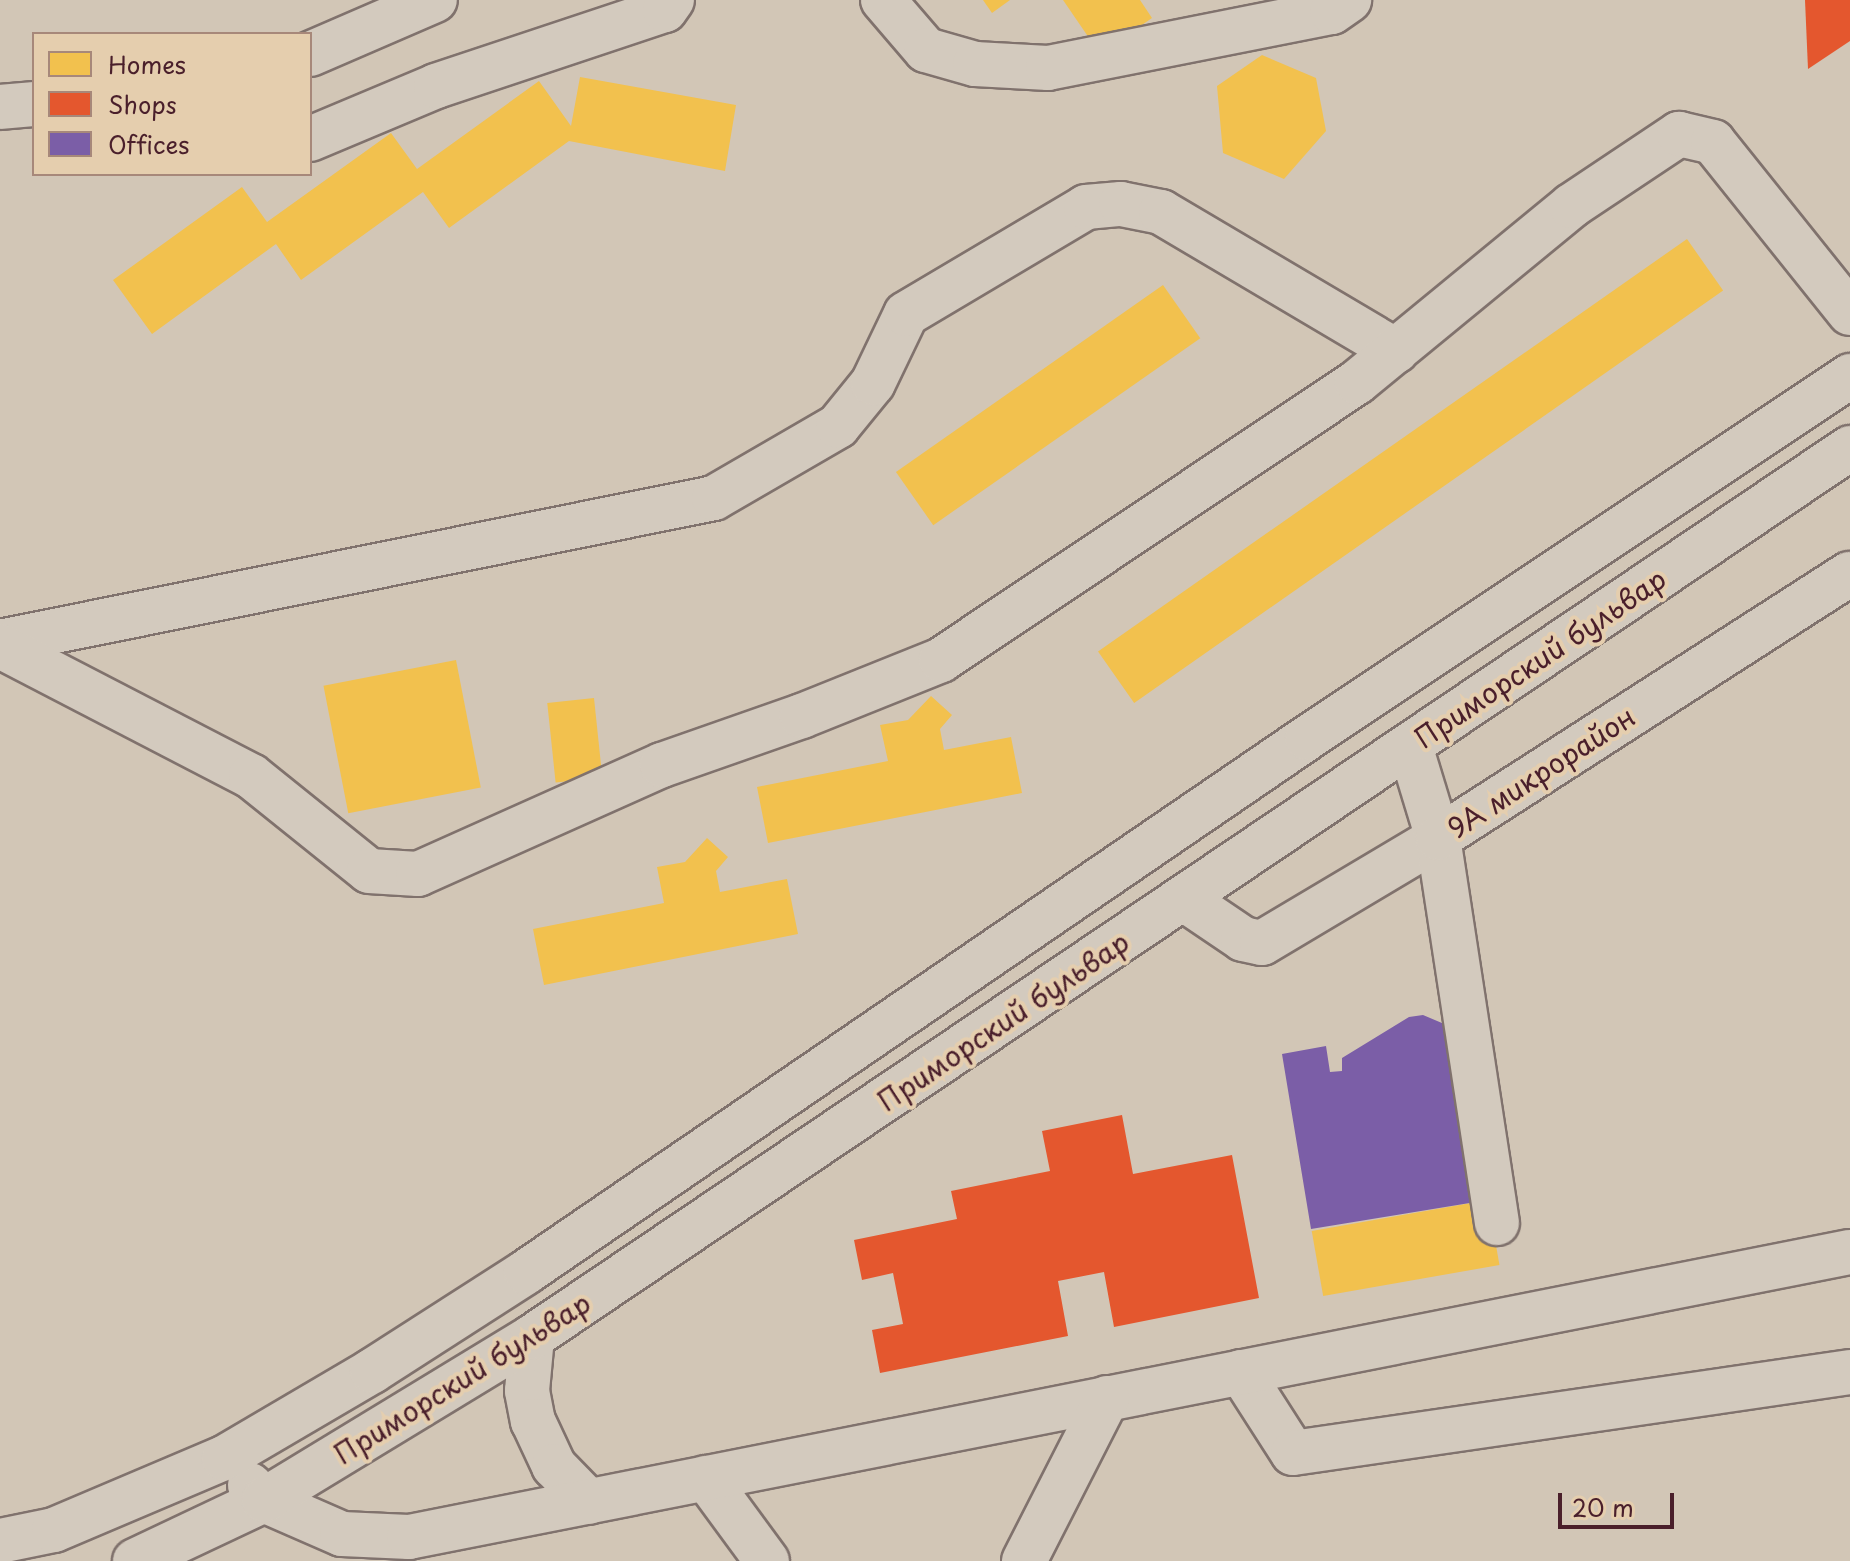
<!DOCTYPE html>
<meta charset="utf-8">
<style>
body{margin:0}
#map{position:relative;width:1850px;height:1561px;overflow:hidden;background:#d2c6b6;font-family:"Playpen Sans",sans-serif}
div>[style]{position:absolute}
.homes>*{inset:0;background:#f2c14e;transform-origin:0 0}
.shops>*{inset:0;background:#e4572e}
.offices>*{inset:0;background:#7b5ea7}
.roads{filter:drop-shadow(2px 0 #80726d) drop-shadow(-2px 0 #80726d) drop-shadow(0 2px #80726d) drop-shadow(0 -2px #80726d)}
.minor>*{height:44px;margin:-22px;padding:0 22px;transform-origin:22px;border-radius:22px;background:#d3cabe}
span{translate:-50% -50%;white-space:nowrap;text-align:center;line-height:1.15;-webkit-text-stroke:8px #e5ceae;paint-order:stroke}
.street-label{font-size:28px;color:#4a1f2b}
.legend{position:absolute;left:32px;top:32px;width:280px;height:144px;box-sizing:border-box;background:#e5ceae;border:2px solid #a7887a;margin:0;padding:10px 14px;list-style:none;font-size:24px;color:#4a1f2b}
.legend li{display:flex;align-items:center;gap:16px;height:40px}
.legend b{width:40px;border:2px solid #a7887a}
.scale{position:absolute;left:1558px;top:1493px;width:116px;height:36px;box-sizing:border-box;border:4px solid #4a1f2b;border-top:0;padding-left:10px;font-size:24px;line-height:28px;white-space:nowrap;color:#4a1f2b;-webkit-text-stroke:6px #e5ceae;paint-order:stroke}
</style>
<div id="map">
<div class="homes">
<div style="clip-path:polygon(983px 0,1010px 0,992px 13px)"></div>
<div style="clip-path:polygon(1063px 0,1140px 0,1152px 18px,1100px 54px)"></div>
<div style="clip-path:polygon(1262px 55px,1316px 78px,1326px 131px,1284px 179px,1223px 153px,1217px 86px)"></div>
<div style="clip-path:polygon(580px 77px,736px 105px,725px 171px,569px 141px,449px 228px,423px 192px,301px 280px,276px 244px,152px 334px,113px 280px,242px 187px,267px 222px,391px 133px,417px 169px,539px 81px,571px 126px)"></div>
<div style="left:1687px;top:239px;width:63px;height:719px;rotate:55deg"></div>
<div style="left:1163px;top:285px;width:65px;height:326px;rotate:55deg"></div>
<div style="left:456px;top:660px;width:130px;height:135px;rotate:79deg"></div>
<div style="clip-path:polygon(931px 696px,952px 715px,940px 729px,944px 750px,1011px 737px,1022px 793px,768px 843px,757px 787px,888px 761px,880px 725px,908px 720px)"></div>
<div style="left:594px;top:698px;width:80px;height:47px;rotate:84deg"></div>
<div style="clip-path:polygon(707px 838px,728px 857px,716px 871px,720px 892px,787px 879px,798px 934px,544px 985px,533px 929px,664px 903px,657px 867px,685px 862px)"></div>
<div style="left:1488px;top:1200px;width:66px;height:179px;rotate:80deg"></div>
</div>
<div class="shops">
<div style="clip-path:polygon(1805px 0,1850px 0,1850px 41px,1808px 69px)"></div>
<div style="clip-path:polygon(1122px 1115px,1133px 1174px,1232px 1155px,1259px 1298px,1114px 1327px,1104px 1272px,1058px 1281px,1068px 1336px,880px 1373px,872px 1330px,903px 1324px,893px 1273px,862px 1280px,854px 1240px,957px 1219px,951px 1191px,1050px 1171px,1042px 1131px)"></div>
</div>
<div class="offices">
<div style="clip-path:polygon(1423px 1015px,1449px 1026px,1488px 1200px,1311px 1229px,1282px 1054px,1326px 1046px,1330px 1072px,1342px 1071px,1342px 1058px,1409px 1017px)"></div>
</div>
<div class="roads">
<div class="minor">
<div style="left:883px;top:0;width:66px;rotate:49.3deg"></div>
<div style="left:926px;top:50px;width:51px;rotate:15.9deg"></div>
<div style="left:975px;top:64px;width:73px;rotate:3.1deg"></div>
<div style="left:1048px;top:68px;width:289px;rotate:-11.2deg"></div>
<div style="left:1332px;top:12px;width:21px;rotate:-35deg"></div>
<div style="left:310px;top:54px;width:136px;rotate:-23.4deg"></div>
<div style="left:0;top:107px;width:34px;rotate:-5deg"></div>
<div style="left:310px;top:139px;width:137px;rotate:-22.8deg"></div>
<div style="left:436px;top:86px;width:241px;rotate:-18.4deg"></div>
<div style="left:665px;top:10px;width:12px;rotate:-55deg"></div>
<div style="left:0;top:642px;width:728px;rotate:-11.4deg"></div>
<div style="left:714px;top:498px;width:143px;rotate:-30.1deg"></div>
<div style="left:838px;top:426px;width:55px;rotate:-50.9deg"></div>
<div style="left:873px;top:383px;width:76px;rotate:-64.4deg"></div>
<div style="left:906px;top:314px;width:209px;rotate:-30.7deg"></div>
<div style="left:1086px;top:207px;width:35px;rotate:-5deg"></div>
<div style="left:1121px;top:204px;width:41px;rotate:11.3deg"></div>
<div style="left:1161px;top:212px;width:273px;rotate:30.6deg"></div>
<div style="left:0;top:646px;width:283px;rotate:27.4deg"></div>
<div style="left:251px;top:776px;width:151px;rotate:38.8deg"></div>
<div style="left:369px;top:871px;width:49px;rotate:3.5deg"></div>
<div style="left:418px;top:874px;width:267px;rotate:-24.1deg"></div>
<div style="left:662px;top:765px;width:148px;rotate:-19.3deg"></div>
<div style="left:802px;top:716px;width:150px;rotate:-21.9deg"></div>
<div style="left:941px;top:660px;width:500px;rotate:-33.75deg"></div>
<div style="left:1357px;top:382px;width:277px;rotate:-39.4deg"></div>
<div style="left:1571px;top:206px;width:130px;rotate:-33.7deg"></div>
<div style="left:1679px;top:134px;width:35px;rotate:13deg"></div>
<div style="left:1713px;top:142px;width:219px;rotate:51.3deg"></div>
<div style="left:1184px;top:899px;width:71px;rotate:34.1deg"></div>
<div style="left:1243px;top:939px;width:19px;rotate:12deg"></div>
<div style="left:1262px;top:943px;width:205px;rotate:-30.8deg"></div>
<div style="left:1438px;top:838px;width:96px;rotate:-106.9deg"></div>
<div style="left:1497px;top:1223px;width:389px;rotate:-98.7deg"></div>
<div style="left:1438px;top:838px;width:489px;rotate:-32.7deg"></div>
<div style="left:532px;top:1337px;width:54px;rotate:95.3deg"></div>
<div style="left:527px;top:1391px;width:31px;rotate:79deg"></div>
<div style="left:533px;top:1421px;width:50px;rotate:65deg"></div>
<div style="left:554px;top:1466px;width:50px;rotate:45.8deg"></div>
<div style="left:1241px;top:1372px;width:96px;rotate:57.3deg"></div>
<div style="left:1293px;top:1453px;width:563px;rotate:-8.27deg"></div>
<div style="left:706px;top:1478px;width:103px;rotate:53.7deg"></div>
<div style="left:250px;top:1485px;width:21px;rotate:47deg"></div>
<div style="left:264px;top:1500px;width:85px;rotate:23.6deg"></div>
<div style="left:342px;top:1534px;width:67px;rotate:2.6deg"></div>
<div style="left:409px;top:1537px;width:1469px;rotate:-11.19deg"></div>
<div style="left:0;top:1541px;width:55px;rotate:-11.5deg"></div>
<div style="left:54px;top:1530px;width:185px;rotate:-23deg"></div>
<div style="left:224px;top:1458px;width:172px;rotate:-30.4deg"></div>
<div style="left:372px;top:1371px;width:183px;rotate:-32.7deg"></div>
<div style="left:526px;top:1272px;width:946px;rotate:-34.36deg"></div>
<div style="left:1307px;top:738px;width:653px;rotate:-33.69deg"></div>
<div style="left:135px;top:1561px;width:143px;rotate:-25.3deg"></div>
<div style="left:264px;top:1500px;width:314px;rotate:-31.3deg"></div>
<div style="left:532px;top:1337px;width:1590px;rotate:-34deg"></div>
<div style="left:1024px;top:1561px;width:183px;rotate:-63deg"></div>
</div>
</div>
<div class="street-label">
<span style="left:1540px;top:658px;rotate:-34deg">Приморский бульвар</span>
<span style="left:1541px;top:772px;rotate:-33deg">9А микрорайон</span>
<span style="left:1003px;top:1021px;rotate:-34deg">Приморский бульвар</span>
<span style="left:462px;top:1378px;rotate:-32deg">Приморский бульвар</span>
</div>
<ul class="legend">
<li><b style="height:22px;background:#f2c14e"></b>Homes</li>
<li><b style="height:22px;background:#e4572e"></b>Shops</li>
<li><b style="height:22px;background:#7b5ea7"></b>Offices</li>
</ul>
<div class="scale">20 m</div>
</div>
